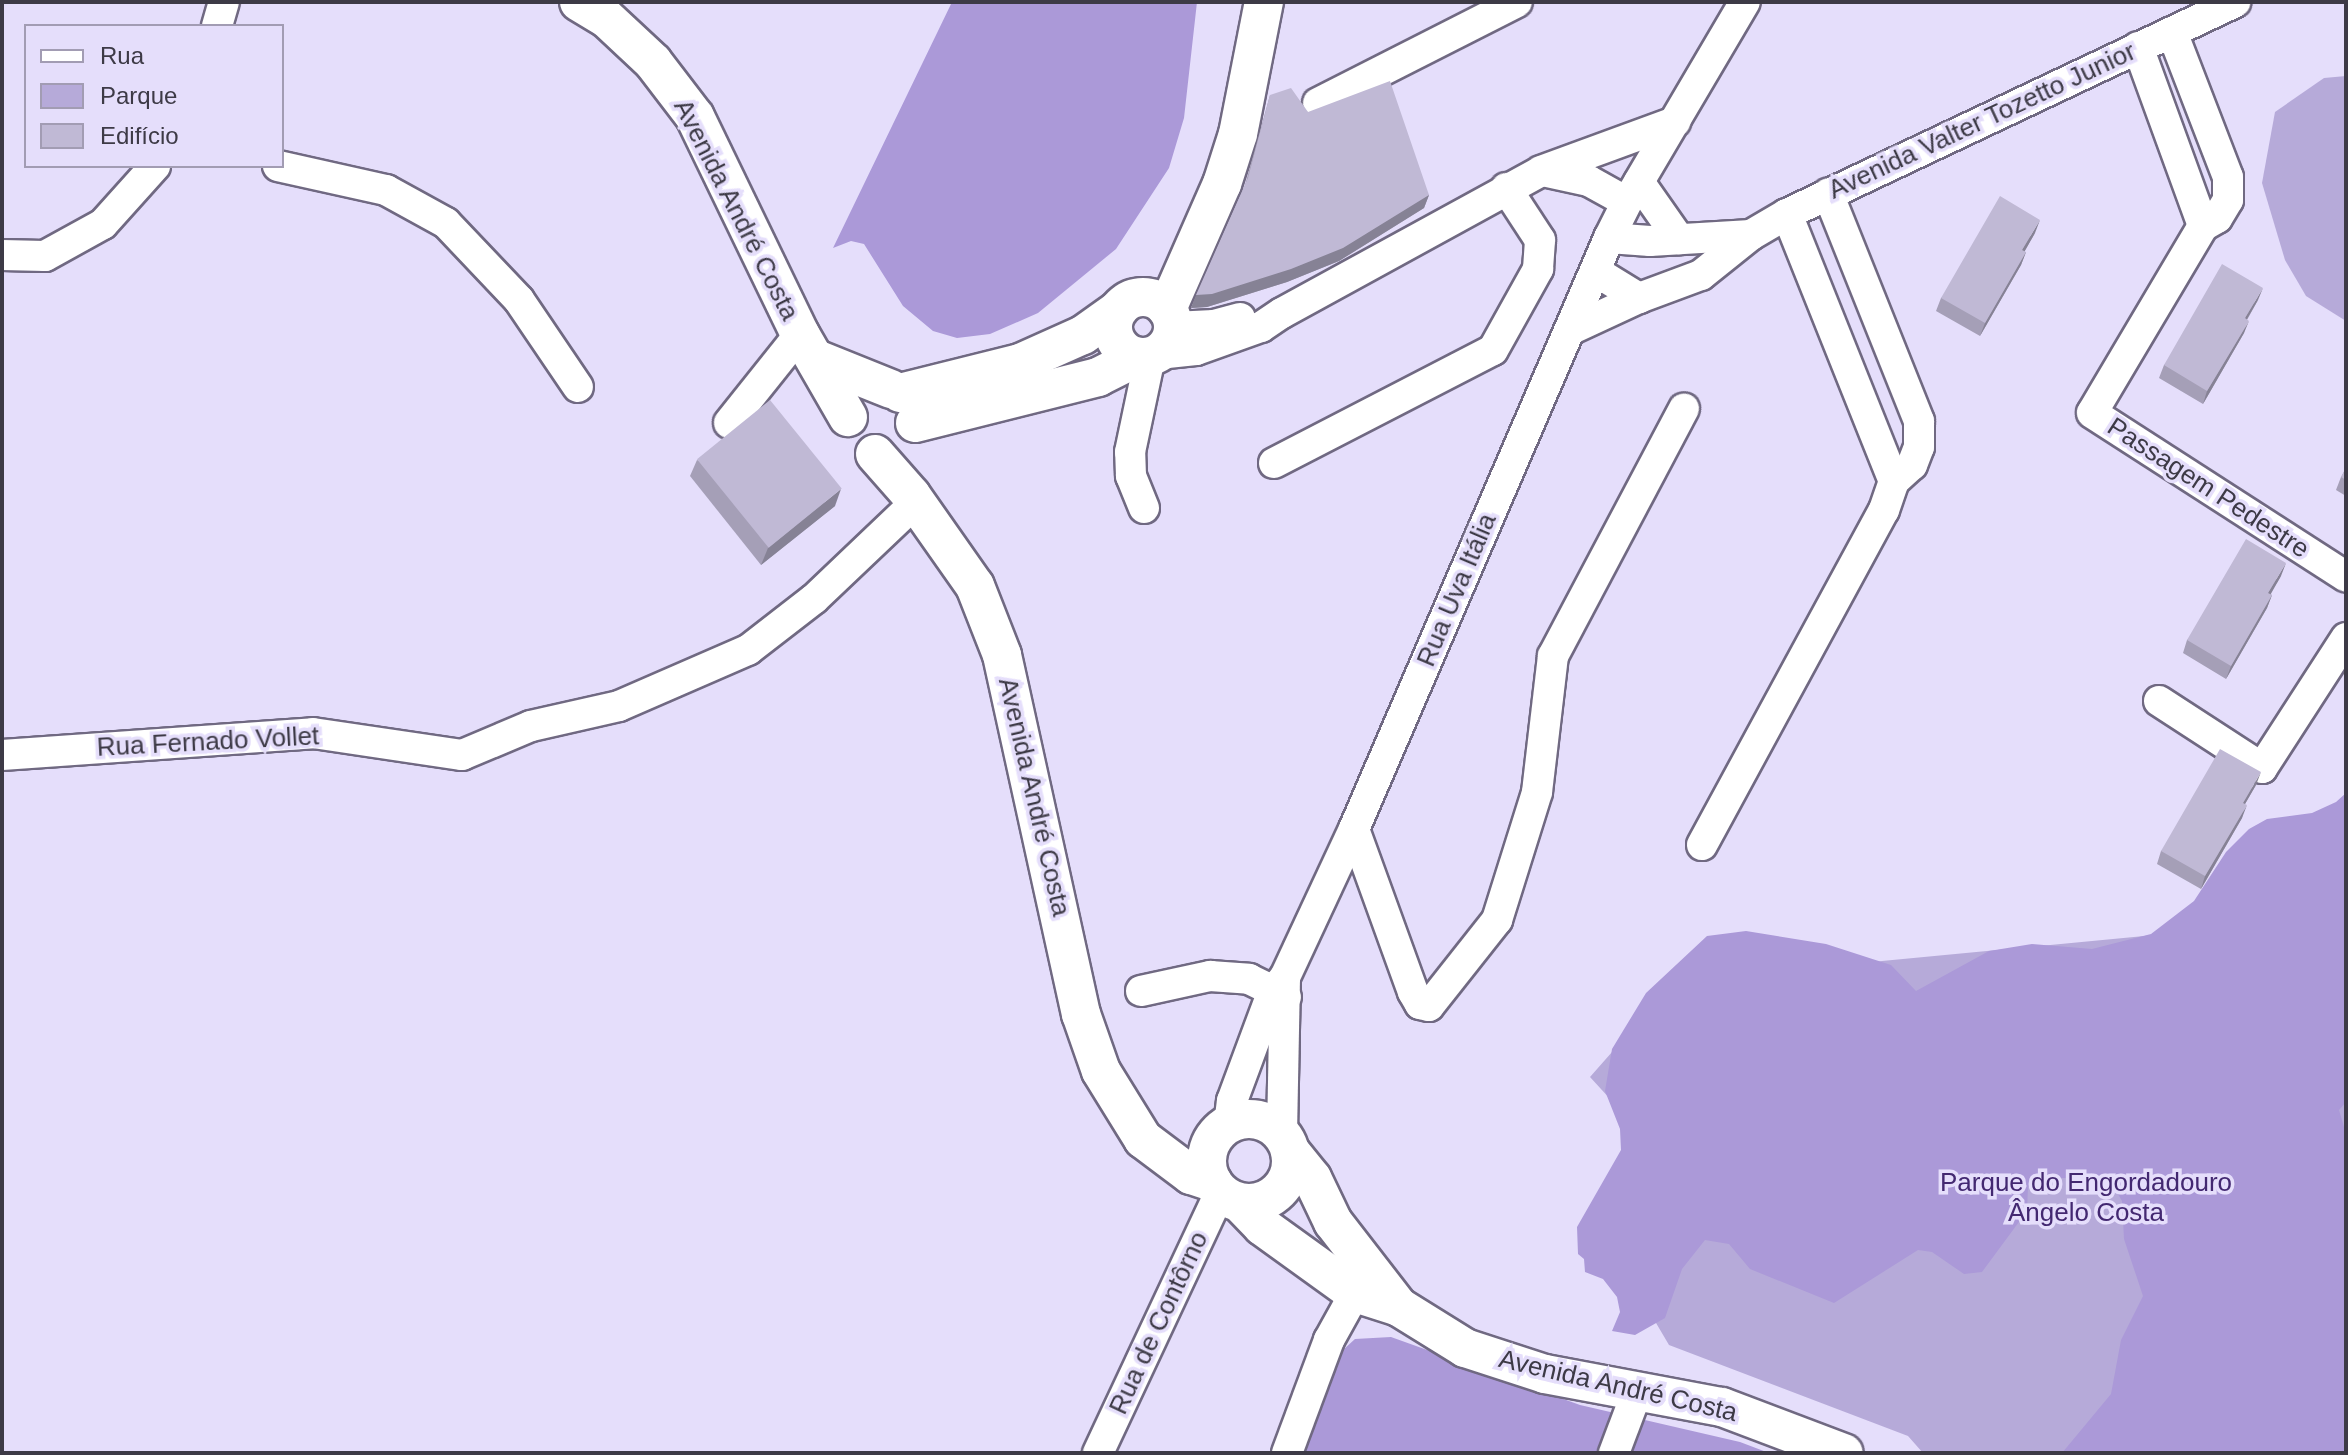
<!DOCTYPE html>
<meta charset="utf-8">
<style>
body{margin:0}
#map{position:relative;width:2348px;height:1455px;overflow:hidden;background:#e5defb;font-family:Helvetica,sans-serif}
div>[style]{position:absolute}
.green>*{inset:0;background:#b6aad9}
.forest>*{inset:0;background:#ab99d8}
.roads{filter:drop-shadow(2px 0 #706982) drop-shadow(-2px 0 #706982) drop-shadow(0 2px #706982) drop-shadow(0 -2px #706982)}
.minor>*{height:30px;margin:-15px;padding:0 15px;transform-origin:15px;border-radius:15px;background:#fff}
.major>*{height:38px;margin:-19px;padding:0 19px;transform-origin:19px;border-radius:19px;background:#fff}
.major>.ring{margin:-19px;padding:0;box-sizing:content-box;background:none;border:38px solid #fff;border-radius:50%}
.wall>*{inset:0;background:#a59fb7}
.shaded-wall>*{inset:0;background:#868295}
.building>*{inset:0;background:#c0b9d5;transform-origin:0 0}
span{translate:-50% -50%;white-space:nowrap;text-align:center;line-height:1.15;-webkit-text-stroke:7px #e5defb;paint-order:stroke}
.street-label{font-size:26px;color:#3d3a46}
.park-label{font-size:26px;color:#432871}
.frame{position:absolute;inset:0;border:4px solid #3d3a46;pointer-events:none}
.legend{position:absolute;left:24px;top:24px;width:260px;height:144px;box-sizing:border-box;background:#e5defb;border:2px solid #a29cb3;margin:0;padding:10px 14px;list-style:none;font-size:24px;color:#3d3a46}
.legend li{display:flex;align-items:center;gap:16px;height:40px}
.legend b{width:40px;border:2px solid #a29cb3}
</style>
<div id="map">
<div class="green">
<div style="clip-path:polygon(2346px 76px,2346px 321px,2306px 296px,2285px 260px,2262px 183px,2275px 112px,2324px 78px)"></div>
<div style="clip-path:polygon(2346px 896px,2346px 1453px,1923px 1453px,1908px 1436px,1669px 1345px,1593px 1216px,1644px 1136px,1590px 1077px,1657px 1001px,1882px 961px,2323px 919px)"></div>
</div>
<div class="forest">
<div style="clip-path:polygon(952px 2px,1197px 2px,1184px 118px,1169px 168px,1116px 249px,1038px 313px,990px 334px,957px 338px,933px 331px,903px 306px,864px 244px,851px 241px,833px 248px)"></div>
<div style="clip-path:polygon(2346px 793px,2346px 1102px,2339px 1110px,2346px 1134px,2346px 1453px,2062px 1453px,2111px 1394px,2121px 1340px,2143px 1296px,2124px 1239px,2122px 1201px,2115px 1189px,2080px 1178px,2041px 1178px,2028px 1187px,2027px 1211px,1982px 1272px,1964px 1274px,1932px 1252px,1918px 1250px,1834px 1303px,1750px 1269px,1729px 1244px,1705px 1240px,1682px 1269px,1665px 1318px,1635px 1335px,1612px 1331px,1620px 1312px,1617px 1297px,1603px 1279px,1585px 1272px,1584px 1259px,1578px 1254px,1577px 1227px,1621px 1150px,1620px 1129px,1605px 1091px,1612px 1049px,1646px 993px,1707px 936px,1746px 931px,1826px 944px,1891px 965px,1916px 991px,1989px 951px,2032px 944px,2092px 949px,2151px 934px,2194px 901px,2226px 852px,2249px 829px,2267px 819px,2312px 813px,2336px 802px)"></div>
<div style="clip-path:polygon(1391px 1337px,1580px 1405px,1740px 1442px,1769px 1453px,1291px 1453px,1333px 1359px,1355px 1339px)"></div>
</div>
<div class="roads">
<div class="minor">
<div style="left:217px;top:26px;width:25px;rotate:-74deg"></div>
<div style="left:2172px;top:32px;width:155px;rotate:68.9deg"></div>
<div style="left:2228px;top:177px;width:23px;rotate:90deg"></div>
<div style="left:2228px;top:200px;width:21px;rotate:121deg"></div>
<div style="left:2217px;top:218px;width:16px;rotate:150deg"></div>
<div style="left:2203px;top:226px;width:217px;rotate:120.7deg"></div>
<div style="left:2092px;top:413px;width:302px;rotate:32.8deg"></div>
<div style="left:2138px;top:47px;width:190px;rotate:70deg"></div>
<div style="left:1318px;top:103px;width:223px;rotate:-26.9deg"></div>
<div style="left:278px;top:166px;width:111px;rotate:12.5deg"></div>
<div style="left:386px;top:190px;width:68px;rotate:28.8deg"></div>
<div style="left:446px;top:223px;width:106px;rotate:46.5deg"></div>
<div style="left:519px;top:300px;width:105px;rotate:55.9deg"></div>
<div style="left:1543px;top:171px;width:47px;rotate:12.3deg"></div>
<div style="left:1589px;top:181px;width:43px;rotate:28.9deg"></div>
<div style="left:1639px;top:182px;width:70px;rotate:54.9deg"></div>
<div style="left:1787px;top:214px;width:288px;rotate:68.2deg"></div>
<div style="left:1609px;top:238px;width:41px;rotate:4.2deg"></div>
<div style="left:1650px;top:241px;width:101px;rotate:-3.4deg"></div>
<div style="left:2px;top:255px;width:43px;rotate:1.3deg"></div>
<div style="left:45px;top:256px;width:66px;rotate:-28.9deg"></div>
<div style="left:103px;top:224px;width:78px;rotate:-48.1deg"></div>
<div style="left:1595px;top:271px;width:52px;rotate:31.5deg"></div>
<div style="left:1639px;top:298px;width:66px;rotate:-20.4deg"></div>
<div style="left:1701px;top:275px;width:64px;rotate:-38.7deg"></div>
<div style="left:1751px;top:235px;width:42px;rotate:-30.3deg"></div>
<div style="left:1787px;top:214px;width:496px;rotate:-25.3deg"></div>
<div style="left:1173px;top:327px;width:41px;rotate:-2.8deg"></div>
<div style="left:1214px;top:325px;width:27px;rotate:-15deg"></div>
<div style="left:1570px;top:330px;width:76px;rotate:-24.9deg"></div>
<div style="left:1158px;top:354px;width:38px;rotate:-6deg"></div>
<div style="left:1196px;top:350px;width:69px;rotate:-19.5deg"></div>
<div style="left:1261px;top:327px;width:25px;rotate:-34deg"></div>
<div style="left:1282px;top:313px;width:295px;rotate:-28.7deg"></div>
<div style="left:1541px;top:171px;width:143px;rotate:-20.1deg"></div>
<div style="left:729px;top:423px;width:114px;rotate:-51.4deg"></div>
<div style="left:1274px;top:463px;width:246px;rotate:-27.3deg"></div>
<div style="left:1493px;top:350px;width:93px;rotate:-60.9deg"></div>
<div style="left:1538px;top:269px;width:29px;rotate:-86deg"></div>
<div style="left:1540px;top:240px;width:62px;rotate:-123.2deg"></div>
<div style="left:1144px;top:508px;width:35px;rotate:-112deg"></div>
<div style="left:1131px;top:476px;width:24px;rotate:-92deg"></div>
<div style="left:1130px;top:452px;width:97px;rotate:-78.1deg"></div>
<div style="left:2159px;top:701px;width:123px;rotate:33deg"></div>
<div style="left:2262px;top:768px;width:155px;rotate:-57.1deg"></div>
<div style="left:2px;top:755px;width:312px;rotate:-4deg"></div>
<div style="left:313px;top:733px;width:151px;rotate:8.4deg"></div>
<div style="left:462px;top:755px;width:75px;rotate:-22.8deg"></div>
<div style="left:531px;top:726px;width:90px;rotate:-12.8deg"></div>
<div style="left:619px;top:706px;width:141px;rotate:-23.5deg"></div>
<div style="left:748px;top:650px;width:83px;rotate:-37.7deg"></div>
<div style="left:814px;top:599px;width:141px;rotate:-43.6deg"></div>
<div style="left:1354px;top:829px;width:173px;rotate:70.1deg"></div>
<div style="left:1413px;top:992px;width:14px;rotate:60deg"></div>
<div style="left:1420px;top:1004px;width:9px;rotate:13deg"></div>
<div style="left:1429px;top:1006px;width:110px;rotate:-51.7deg"></div>
<div style="left:1497px;top:920px;width:134px;rotate:-72.6deg"></div>
<div style="left:1537px;top:792px;width:137px;rotate:-83.3deg"></div>
<div style="left:1553px;top:656px;width:280px;rotate:-62.1deg"></div>
<div style="left:1702px;top:845px;width:381px;rotate:-61.5deg"></div>
<div style="left:1884px;top:510px;width:31px;rotate:-71deg"></div>
<div style="left:1894px;top:481px;width:24px;rotate:-42deg"></div>
<div style="left:1912px;top:465px;width:19px;rotate:-69deg"></div>
<div style="left:1919px;top:447px;width:26px;rotate:-90deg"></div>
<div style="left:1919px;top:421px;width:245px;rotate:-111.8deg"></div>
<div style="left:1141px;top:991px;width:71px;rotate:-12.3deg"></div>
<div style="left:1210px;top:976px;width:39px;rotate:4deg"></div>
<div style="left:1249px;top:979px;width:41px;rotate:25.9deg"></div>
<div style="left:1229px;top:1125px;width:24px;rotate:-83deg"></div>
<div style="left:1232px;top:1101px;width:117px;rotate:-69.6deg"></div>
<div style="left:1273px;top:991px;width:18px;rotate:-49deg"></div>
<div style="left:1285px;top:977px;width:163px;rotate:-65deg"></div>
<div style="left:1354px;top:829px;width:644px;rotate:-66.66deg"></div>
<div style="left:1609px;top:238px;width:40px;rotate:-63.4deg"></div>
<div style="left:1627px;top:202px;width:232px;rotate:-59.5deg"></div>
<div style="left:1282px;top:1134px;width:157px;rotate:-88.9deg"></div>
<div style="left:1098px;top:1453px;width:288px;rotate:-64.9deg"></div>
<div style="left:1287px;top:1453px;width:121px;rotate:-69.6deg"></div>
<div style="left:1329px;top:1340px;width:54px;rotate:-61deg"></div>
<div style="left:1614px;top:1453px;width:65px;rotate:-69.3deg"></div>
</div>
<div class="major">
<div style="left:579px;top:2px;width:31px;rotate:31deg"></div>
<div style="left:606px;top:18px;width:64px;rotate:43.1deg"></div>
<div style="left:653px;top:62px;width:69px;rotate:52.6deg"></div>
<div style="left:695px;top:117px;width:241px;rotate:64.2deg"></div>
<div style="left:800px;top:334px;width:96px;rotate:60deg"></div>
<div class="ring" style="left:1113px;top:297px;width:22px;height:22px"></div>
<div style="left:1167px;top:309px;width:137px;rotate:-66.3deg"></div>
<div style="left:1222px;top:184px;width:52px;rotate:-72.3deg"></div>
<div style="left:1238px;top:134px;width:135px;rotate:-78.9deg"></div>
<div style="left:816px;top:359px;width:81px;rotate:21.8deg"></div>
<div style="left:900px;top:393px;width:124px;rotate:-14deg"></div>
<div style="left:1020px;top:363px;width:69px;rotate:-24deg"></div>
<div style="left:1083px;top:335px;width:43px;rotate:-35.5deg"></div>
<div style="left:915px;top:423px;width:189px;rotate:-14.1deg"></div>
<div style="left:1098px;top:377px;width:45px;rotate:-26.6deg"></div>
<div style="left:875px;top:454px;width:55px;rotate:48.7deg"></div>
<div style="left:911px;top:495px;width:111px;rotate:54.9deg"></div>
<div style="left:975px;top:586px;width:74px;rotate:68.6deg"></div>
<div style="left:1002px;top:655px;width:368px;rotate:77.6deg"></div>
<div style="left:1081px;top:1014px;width:60px;rotate:70.7deg"></div>
<div style="left:1101px;top:1071px;width:80px;rotate:58.3deg"></div>
<div style="left:1143px;top:1139px;width:60px;rotate:36.9deg"></div>
<div style="left:1191px;top:1175px;width:23px;rotate:18deg"></div>
<div class="ring" style="left:1207px;top:1119px;width:46px;height:46px"></div>
<div style="left:1290px;top:1151px;width:35px;rotate:51deg"></div>
<div style="left:1312px;top:1178px;width:49px;rotate:64.5deg"></div>
<div style="left:1333px;top:1222px;width:108px;rotate:52.2deg"></div>
<div style="left:1240px;top:1203px;width:32px;rotate:46deg"></div>
<div style="left:1262px;top:1226px;width:115px;rotate:35.8deg"></div>
<div style="left:1355px;top:1293px;width:46px;rotate:17.7deg"></div>
<div style="left:1399px;top:1307px;width:78px;rotate:31.8deg"></div>
<div style="left:1465px;top:1348px;width:84px;rotate:18deg"></div>
<div style="left:1545px;top:1374px;width:180px;rotate:10.6deg"></div>
<div style="left:1722px;top:1407px;width:130px;rotate:20.7deg"></div>
</div>
</div>
<div class="wall">
<div style="clip-path:polygon(1270px 95px,1308px 112px,1429px 195px,1424px 208px,1339px 261px,1287px 282px,1207px 307px,1191px 308px,1245px 185px)"></div>
<div style="clip-path:polygon(2035px 233px,2024px 252px,2026px 252px,2021px 265px,1980px 336px,1936px 311px,1941px 298px)"></div>
<div style="clip-path:polygon(2258px 300px,2247px 320px,2244px 333px,2203px 404px,2159px 378px,2164px 365px)"></div>
<div style="clip-path:polygon(697px 460px,835px 506px,761px 565px,690px 476px)"></div>
<div style="clip-path:polygon(2346px 468px,2346px 496px,2336px 490px,2341px 477px)"></div>
<div style="clip-path:polygon(2281px 576px,2270px 594px,2272px 595px,2267px 608px,2226px 679px,2183px 653px,2187px 640px)"></div>
<div style="clip-path:polygon(2256px 785px,2245px 804px,2242px 818px,2201px 889px,2157px 864px,2161px 851px)"></div>
</div>
<div class="shaded-wall">
<div style="clip-path:polygon(1429px 195px,1424px 208px,1339px 261px,1287px 282px,1207px 307px,1191px 308px,1196px 295px)"></div>
<div style="clip-path:polygon(2040px 220px,2035px 233px,2018px 263px,2022px 250px)"></div>
<div style="clip-path:polygon(2026px 252px,2021px 265px,1980px 336px,1985px 323px)"></div>
<div style="clip-path:polygon(2263px 288px,2258px 300px,2240px 331px,2245px 318px)"></div>
<div style="clip-path:polygon(2249px 321px,2244px 333px,2203px 404px,2207px 391px)"></div>
<div style="clip-path:polygon(841px 489px,835px 506px,761px 565px,768px 548px)"></div>
<div style="clip-path:polygon(2286px 563px,2281px 576px,2264px 606px,2268px 593px)"></div>
<div style="clip-path:polygon(2272px 595px,2267px 608px,2226px 679px,2231px 666px)"></div>
<div style="clip-path:polygon(2261px 772px,2256px 785px,2238px 816px,2243px 803px)"></div>
<div style="clip-path:polygon(2247px 805px,2242px 818px,2201px 889px,2205px 876px)"></div>
</div>
<div class="building">
<div style="clip-path:polygon(1390px 81px,1429px 195px,1343px 248px,1291px 269px,1212px 294px,1196px 295px,1248px 178px,1270px 95px,1291px 88px,1308px 112px)"></div>
<div style="clip-path:polygon(2000px 196px,2040px 220px,2022px 250px,2026px 252px,1985px 323px,1941px 298px)"></div>
<div style="clip-path:polygon(2222px 264px,2263px 288px,2245px 318px,2249px 321px,2207px 391px,2164px 365px)"></div>
<div style="left:770px;top:400px;width:114px;height:94px;rotate:51deg"></div>
<div style="clip-path:polygon(2346px 468px,2346px 480px,2341px 477px)"></div>
<div style="clip-path:polygon(2246px 539px,2286px 563px,2268px 593px,2272px 595px,2231px 666px,2187px 640px)"></div>
<div style="clip-path:polygon(2220px 749px,2261px 772px,2243px 803px,2247px 805px,2205px 876px,2161px 851px)"></div>
</div>
<div class="street-label">
<span style="left:1982px;top:121px;rotate:-25deg">Avenida Valter Tozetto Junior</span>
<span style="left:736px;top:210px;rotate:63deg">Avenida André Costa</span>
<span style="left:2208px;top:488px;rotate:33deg">Passagem Pedestre</span>
<span style="left:1457px;top:590px;rotate:-67deg">Rua Uva Itália</span>
<span style="left:208px;top:742px;rotate:-3deg">Rua Fernado Vollet</span>
<span style="left:1034px;top:797px;rotate:77deg">Avenida André Costa</span>
<span style="left:1159px;top:1323px;rotate:-65deg">Rua de Contôrno</span>
<span style="left:1618px;top:1386px;rotate:13deg">Avenida André Costa</span>
</div>
<div class="park-label">
<span style="left:2086px;top:1198px">Parque do Engordadouro<br>Ângelo Costa</span>
</div>
<div class="frame"></div>
<ul class="legend">
<li><b style="height:10px;background:#fff"></b>Rua</li>
<li><b style="height:22px;background:#b6aad9"></b>Parque</li>
<li><b style="height:22px;background:#c0b9d5"></b>Edifício</li>
</ul>
</div>
